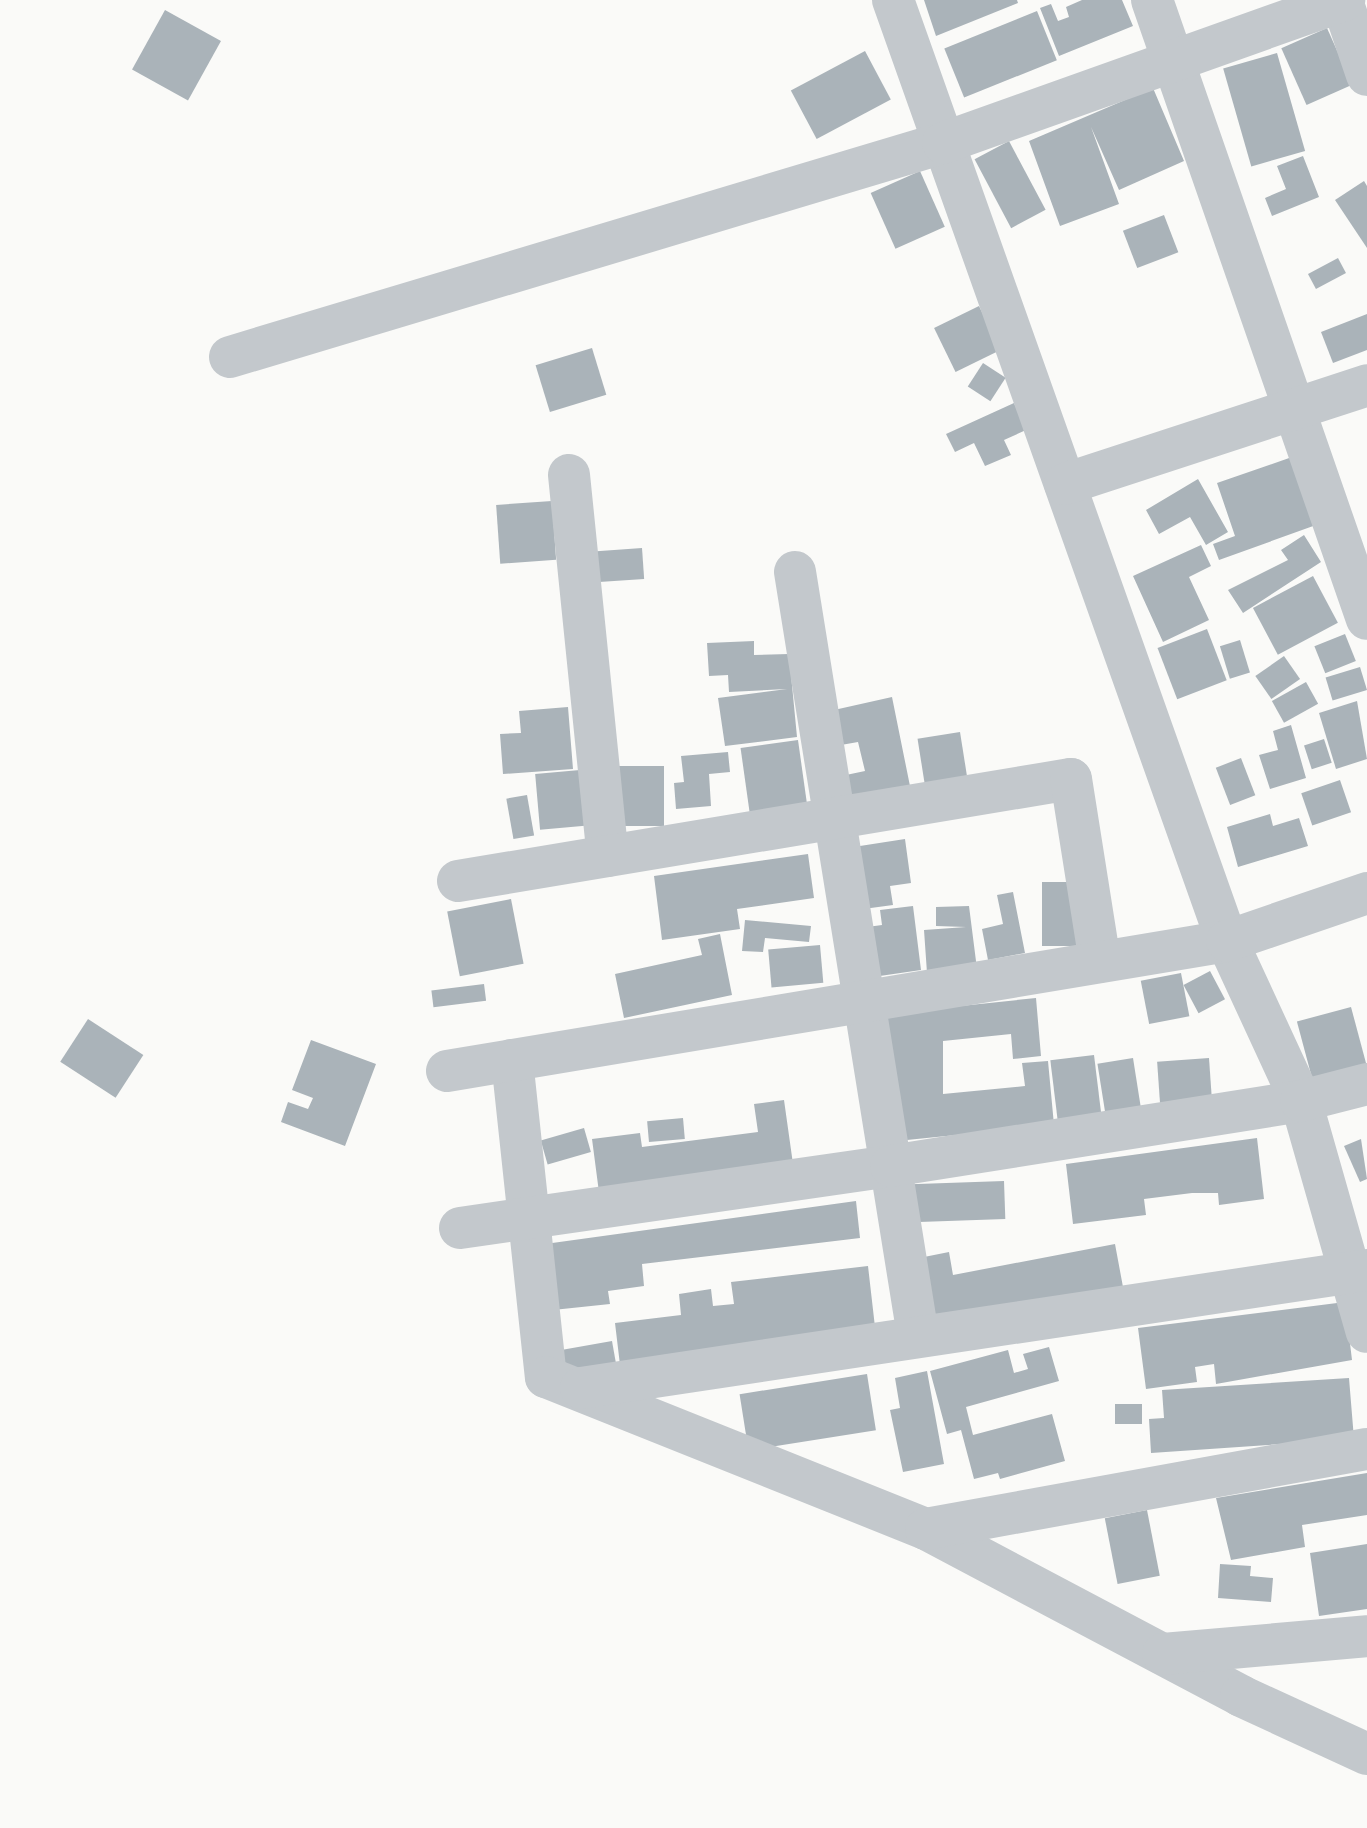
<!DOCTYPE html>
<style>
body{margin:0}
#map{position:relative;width:1367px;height:1828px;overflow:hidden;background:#fafaf8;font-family:Cabin,sans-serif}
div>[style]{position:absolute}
.building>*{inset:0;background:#aab3b9;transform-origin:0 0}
.minor>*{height:42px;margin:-21px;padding:0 21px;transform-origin:21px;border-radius:21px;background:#c3c8cc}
span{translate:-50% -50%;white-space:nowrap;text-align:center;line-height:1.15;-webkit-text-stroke:10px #fff;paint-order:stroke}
</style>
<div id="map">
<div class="building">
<div style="clip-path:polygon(924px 0,1017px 0,1018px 3px,936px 36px)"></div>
<div style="clip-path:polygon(1082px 0,1122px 0,1133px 26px,1059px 56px,1040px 8px,1051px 4px,1058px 21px,1069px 17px,1066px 7px)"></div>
<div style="left:165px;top:10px;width:64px;height:68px;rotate:29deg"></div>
<div style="left:1037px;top:11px;width:53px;height:100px;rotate:68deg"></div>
<div style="left:1327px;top:28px;width:62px;height:50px;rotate:66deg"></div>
<div style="left:865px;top:51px;width:55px;height:84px;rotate:62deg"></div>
<div style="left:1277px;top:53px;width:102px;height:56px;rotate:74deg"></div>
<div style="clip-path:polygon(1153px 88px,1184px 161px,1119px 190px,1091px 127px,1119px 204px,1060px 226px,1029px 141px)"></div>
<div style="left:1009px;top:141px;width:78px;height:39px;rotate:62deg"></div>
<div style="clip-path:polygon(1303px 156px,1319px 197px,1272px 216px,1265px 198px,1286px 189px,1277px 166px)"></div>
<div style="left:920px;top:171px;width:61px;height:54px;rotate:66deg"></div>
<div style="clip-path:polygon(1364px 181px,1367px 186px,1367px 248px,1335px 200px)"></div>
<div style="left:1164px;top:215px;width:40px;height:44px;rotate:69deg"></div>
<div style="left:1338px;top:258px;width:17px;height:34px;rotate:62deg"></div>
<div style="left:979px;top:306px;width:49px;height:50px;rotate:64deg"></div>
<div style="clip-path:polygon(1367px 314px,1367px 350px,1333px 363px,1321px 332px)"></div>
<div style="left:592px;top:348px;width:49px;height:59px;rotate:73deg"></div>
<div style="left:983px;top:363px;width:27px;height:28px;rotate:33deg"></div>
<div style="clip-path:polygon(1014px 403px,1026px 430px,1004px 440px,1011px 455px,985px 466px,974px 443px,955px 452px,946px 434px)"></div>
<div style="clip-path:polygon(1292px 457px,1316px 525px,1219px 560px,1213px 544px,1235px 536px,1217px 483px)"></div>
<div style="clip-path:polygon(1198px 479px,1228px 532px,1206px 545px,1190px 517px,1159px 534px,1146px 510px)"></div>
<div style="left:552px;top:501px;width:59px;height:56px;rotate:86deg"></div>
<div style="clip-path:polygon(1304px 535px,1321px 562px,1243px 613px,1228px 590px,1288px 560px,1281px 550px)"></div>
<div style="clip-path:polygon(1201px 545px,1211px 566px,1189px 577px,1209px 620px,1163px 642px,1133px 576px)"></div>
<div style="left:642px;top:548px;width:31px;height:49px;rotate:86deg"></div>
<div style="left:1313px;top:576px;width:53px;height:68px;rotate:62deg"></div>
<div style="left:1207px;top:629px;width:55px;height:53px;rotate:69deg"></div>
<div style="left:1345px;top:634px;width:29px;height:33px;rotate:68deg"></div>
<div style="left:1240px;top:640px;width:34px;height:21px;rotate:73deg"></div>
<div style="clip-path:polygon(754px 641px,754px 655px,789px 654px,797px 737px,725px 746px,718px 698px,787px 689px,729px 692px,728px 675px,709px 676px,707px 643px)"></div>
<div style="left:1284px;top:656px;width:28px;height:35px;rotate:55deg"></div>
<div style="left:1360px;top:667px;width:24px;height:36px;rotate:73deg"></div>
<div style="left:1306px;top:682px;width:25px;height:39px;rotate:61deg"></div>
<div style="clip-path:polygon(892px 697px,911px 791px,851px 804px,846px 775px,865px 771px,858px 742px,841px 745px,834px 710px)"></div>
<div style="clip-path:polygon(1357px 701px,1367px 759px,1336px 769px,1319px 713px)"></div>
<div style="clip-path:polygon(568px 707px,573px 769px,503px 774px,500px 734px,521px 733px,519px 711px)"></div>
<div style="clip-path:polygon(1291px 725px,1306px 778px,1270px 789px,1259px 755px,1278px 750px,1273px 731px)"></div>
<div style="left:960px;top:732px;width:56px;height:43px;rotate:81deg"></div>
<div style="left:1324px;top:739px;width:25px;height:21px;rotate:72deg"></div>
<div style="left:798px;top:740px;width:74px;height:58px;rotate:82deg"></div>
<div style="clip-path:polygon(728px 752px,730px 772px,709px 774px,711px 806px,676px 809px,674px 783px,684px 782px,681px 756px)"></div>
<div style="left:1241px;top:758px;width:40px;height:27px;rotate:69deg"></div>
<div style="left:618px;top:766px;width:46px;height:60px"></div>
<div style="left:580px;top:770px;width:56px;height:45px;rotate:85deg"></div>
<div style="left:1340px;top:780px;width:34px;height:41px;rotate:71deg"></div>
<div style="left:527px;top:795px;width:41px;height:21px;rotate:80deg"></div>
<div style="clip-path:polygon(1270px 814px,1273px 826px,1299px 818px,1308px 846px,1238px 867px,1227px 827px)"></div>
<div style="clip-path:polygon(905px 839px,911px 883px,890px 886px,893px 905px,856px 910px,847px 848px)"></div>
<div style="clip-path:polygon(808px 854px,814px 898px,737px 909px,740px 929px,662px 940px,654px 876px)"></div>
<div style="left:1042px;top:882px;width:40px;height:64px"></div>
<div style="clip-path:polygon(1013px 892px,1025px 953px,988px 960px,982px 929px,1003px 924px,997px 895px)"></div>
<div style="left:511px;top:899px;width:66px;height:65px;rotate:79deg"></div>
<div style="clip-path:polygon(913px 906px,921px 970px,866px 978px,860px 928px,882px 925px,880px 910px)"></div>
<div style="clip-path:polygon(969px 906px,977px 969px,927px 973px,924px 930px,966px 927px,936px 926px,936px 907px)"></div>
<div style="clip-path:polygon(745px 920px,811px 926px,809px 942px,765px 938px,763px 952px,742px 951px)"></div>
<div style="clip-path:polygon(720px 934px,732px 995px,624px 1018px,615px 974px,702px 955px,698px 939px)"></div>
<div style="left:820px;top:945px;width:38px;height:52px;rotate:85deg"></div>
<div style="left:1210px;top:971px;width:32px;height:30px;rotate:62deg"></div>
<div style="left:1181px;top:973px;width:44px;height:41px;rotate:79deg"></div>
<div style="left:484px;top:984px;width:17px;height:53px;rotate:83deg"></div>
<div style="clip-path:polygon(1036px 998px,1041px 1056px,1013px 1059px,1011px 1034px,943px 1041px,943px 1094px,1025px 1086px,1022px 1063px,1048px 1061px,1054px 1125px,897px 1141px,884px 1014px)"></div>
<div style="left:1351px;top:1007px;width:62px;height:56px;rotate:75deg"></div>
<div style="left:88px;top:1019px;width:66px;height:51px;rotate:33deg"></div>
<div style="clip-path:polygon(311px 1040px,376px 1064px,345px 1146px,281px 1122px,288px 1102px,308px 1109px,313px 1098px,292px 1090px)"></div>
<div style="left:1094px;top:1055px;width:65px;height:44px;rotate:83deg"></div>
<div style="left:1133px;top:1058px;width:50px;height:36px;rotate:81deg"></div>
<div style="left:1209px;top:1058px;width:42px;height:52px;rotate:86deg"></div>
<div style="clip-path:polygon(784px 1100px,793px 1164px,600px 1200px,592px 1139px,640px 1133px,642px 1147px,758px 1132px,754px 1104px)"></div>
<div style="left:683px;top:1118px;width:21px;height:36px;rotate:85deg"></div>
<div style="left:584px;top:1128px;width:25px;height:45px;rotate:74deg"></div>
<div style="clip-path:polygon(1257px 1138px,1264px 1199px,1219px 1205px,1218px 1193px,1192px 1193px,1144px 1199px,1146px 1215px,1073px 1224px,1066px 1164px)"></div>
<div style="clip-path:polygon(1361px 1139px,1367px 1179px,1360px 1182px,1344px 1146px)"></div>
<div style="left:1004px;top:1181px;width:38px;height:101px;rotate:88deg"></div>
<div style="clip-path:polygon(856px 1201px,860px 1238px,642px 1264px,644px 1286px,608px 1291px,610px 1304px,553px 1310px,545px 1244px)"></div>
<div style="clip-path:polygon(1115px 1244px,1123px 1287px,921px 1327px,909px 1260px,949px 1252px,953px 1275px)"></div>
<div style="clip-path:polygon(868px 1266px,875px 1327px,620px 1365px,615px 1323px,681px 1315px,679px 1294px,711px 1289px,713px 1306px,734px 1304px,731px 1282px)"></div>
<div style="clip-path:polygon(1345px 1302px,1352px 1360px,1216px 1384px,1214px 1364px,1195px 1367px,1197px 1382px,1146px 1389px,1138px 1328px)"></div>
<div style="left:612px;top:1341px;width:28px;height:53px;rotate:80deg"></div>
<div style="clip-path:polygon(1049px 1347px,1059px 1381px,966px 1407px,973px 1435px,1052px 1414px,1065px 1461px,1000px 1479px,998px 1473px,974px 1479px,961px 1430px,947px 1434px,930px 1371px,1008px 1350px,1014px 1373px,1028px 1369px,1023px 1354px)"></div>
<div style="clip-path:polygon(927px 1371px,944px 1464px,903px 1472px,890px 1410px,900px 1408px,895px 1378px)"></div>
<div style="left:867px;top:1374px;width:57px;height:129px;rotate:81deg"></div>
<div style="clip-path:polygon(1349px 1378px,1354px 1439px,1151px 1453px,1149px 1419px,1164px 1418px,1162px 1390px)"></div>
<div style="left:1115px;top:1404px;width:27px;height:20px"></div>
<div style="clip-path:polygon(1367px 1473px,1367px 1515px,1302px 1525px,1305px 1547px,1231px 1560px,1216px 1498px)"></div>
<div style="left:1147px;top:1510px;width:67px;height:43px;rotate:79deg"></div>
<div style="clip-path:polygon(1367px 1544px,1367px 1609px,1319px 1616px,1310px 1553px)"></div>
<div style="clip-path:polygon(1220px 1564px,1251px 1566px,1250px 1576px,1273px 1578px,1271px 1602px,1218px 1598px)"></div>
</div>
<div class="minor">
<div style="left:893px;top:0;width:999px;rotate:70.46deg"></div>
<div style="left:1227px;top:941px;width:176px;rotate:65.2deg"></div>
<div style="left:1301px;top:1101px;width:240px;rotate:74.1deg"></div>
<div style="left:1152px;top:0;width:655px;rotate:70.85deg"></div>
<div style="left:1342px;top:1px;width:78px;rotate:71.3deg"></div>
<div style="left:230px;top:357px;width:744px;rotate:-16.71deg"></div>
<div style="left:943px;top:143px;width:426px;rotate:-19.6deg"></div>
<div style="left:569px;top:475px;width:383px;rotate:84.2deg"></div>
<div style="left:1065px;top:484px;width:318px;rotate:-18.1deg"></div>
<div style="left:795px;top:572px;width:774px;rotate:80.85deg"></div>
<div style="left:458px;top:881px;width:621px;rotate:-9.45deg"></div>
<div style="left:1071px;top:779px;width:185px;rotate:81deg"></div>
<div style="left:512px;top:1060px;width:319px;rotate:83.9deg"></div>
<div style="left:546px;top:1377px;width:409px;rotate:21.8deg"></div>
<div style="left:926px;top:1529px;width:357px;rotate:27.9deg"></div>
<div style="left:1241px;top:1696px;width:139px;rotate:24.7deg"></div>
<div style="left:447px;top:1071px;width:791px;rotate:-9.46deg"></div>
<div style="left:1227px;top:941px;width:148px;rotate:-18.9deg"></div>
<div style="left:460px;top:1228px;width:435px;rotate:-8.2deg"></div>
<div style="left:891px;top:1166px;width:415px;rotate:-9deg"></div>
<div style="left:1301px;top:1101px;width:68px;rotate:-14.4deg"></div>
<div style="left:581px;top:1388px;width:795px;rotate:-8.54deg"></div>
<div style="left:926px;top:1529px;width:448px;rotate:-10.3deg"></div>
<div style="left:1163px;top:1654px;width:205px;rotate:-5deg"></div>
</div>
</div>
